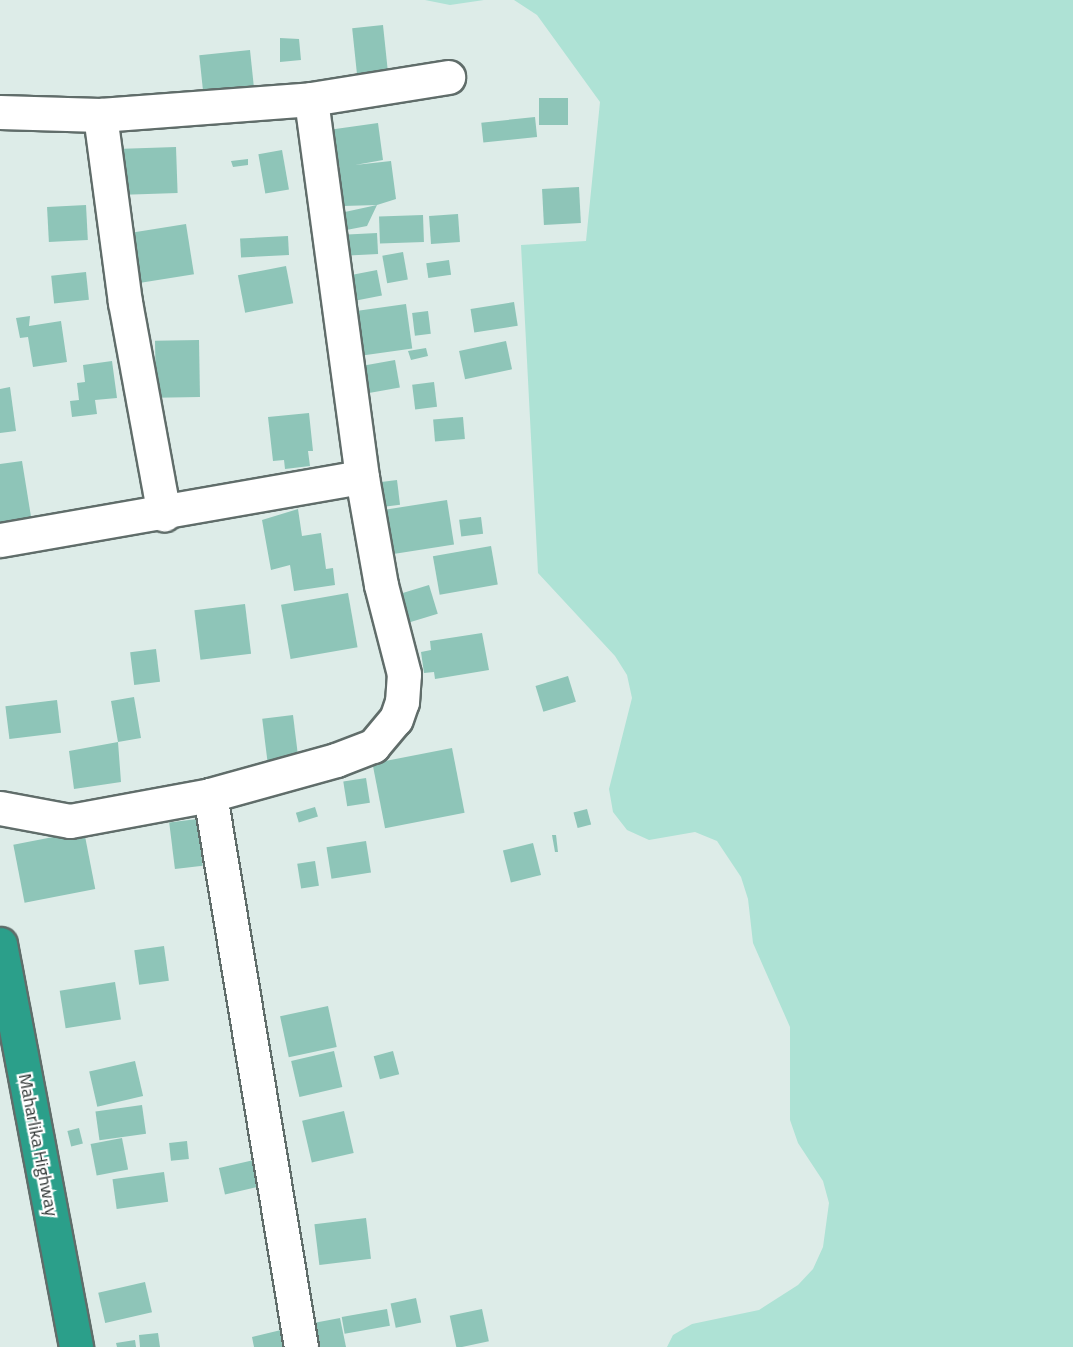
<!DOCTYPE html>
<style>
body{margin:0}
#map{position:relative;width:1073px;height:1347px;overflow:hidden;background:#ddece8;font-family:"Titillium Web",sans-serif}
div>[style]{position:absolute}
.green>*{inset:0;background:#aee2d5}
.building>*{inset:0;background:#8ec5b8;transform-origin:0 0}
.roads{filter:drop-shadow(2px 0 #606d6a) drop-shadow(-2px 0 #606d6a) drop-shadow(0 2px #606d6a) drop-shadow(0 -2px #606d6a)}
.minor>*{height:33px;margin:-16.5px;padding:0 16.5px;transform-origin:16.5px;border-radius:16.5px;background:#fff}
.highway>*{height:33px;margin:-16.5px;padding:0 16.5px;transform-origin:16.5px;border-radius:16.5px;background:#2b9f8a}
span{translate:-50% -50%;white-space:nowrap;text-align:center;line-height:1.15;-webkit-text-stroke:4.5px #fff;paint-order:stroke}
.street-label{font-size:18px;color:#2c3231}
</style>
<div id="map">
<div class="green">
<div style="clip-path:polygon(425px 0,484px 0,450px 5px)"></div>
<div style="clip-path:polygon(514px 0,1073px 0,1073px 1347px,667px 1347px,673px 1335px,692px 1324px,759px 1310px,798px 1285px,813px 1269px,823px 1247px,829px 1203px,823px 1181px,798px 1143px,790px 1120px,790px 1027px,753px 943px,748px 899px,741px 877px,717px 841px,695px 832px,649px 840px,627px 830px,613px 812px,609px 789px,632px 698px,627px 675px,615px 656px,538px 573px,521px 245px,586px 241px,600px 102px,537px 15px)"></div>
</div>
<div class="building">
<div style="left:383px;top:25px;width:50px;height:31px;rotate:84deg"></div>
<div style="clip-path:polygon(280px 38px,299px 39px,301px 60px,280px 62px)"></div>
<div style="left:250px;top:50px;width:39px;height:51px;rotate:84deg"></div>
<div style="left:539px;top:98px;width:29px;height:27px"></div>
<div style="left:535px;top:117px;width:20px;height:54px;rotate:84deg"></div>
<div style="clip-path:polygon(378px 123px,383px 160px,355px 165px,391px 161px,396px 199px,377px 205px,367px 226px,336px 232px,331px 215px,377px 205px,343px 206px,342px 197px,333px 198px,331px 179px,340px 177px,340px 167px,321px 131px)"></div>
<div style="left:176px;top:147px;width:46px;height:60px;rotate:88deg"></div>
<div style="left:282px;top:150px;width:40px;height:24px;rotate:80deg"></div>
<div style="clip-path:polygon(248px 159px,248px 165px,233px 167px,231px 161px)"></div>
<div style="left:579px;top:187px;width:36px;height:37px;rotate:87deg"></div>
<div style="left:86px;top:205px;width:35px;height:39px;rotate:87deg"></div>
<div style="left:458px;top:214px;width:28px;height:29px;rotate:86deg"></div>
<div style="left:423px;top:215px;width:27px;height:44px;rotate:88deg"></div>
<div style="left:186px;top:224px;width:51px;height:65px;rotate:81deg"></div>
<div style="left:377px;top:233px;width:21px;height:44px;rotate:87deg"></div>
<div style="left:288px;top:236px;width:19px;height:48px;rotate:87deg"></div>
<div style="left:403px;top:252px;width:28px;height:21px;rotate:80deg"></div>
<div style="left:449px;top:260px;width:15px;height:23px;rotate:82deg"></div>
<div style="left:286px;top:266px;width:38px;height:49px;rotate:79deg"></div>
<div style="left:377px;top:270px;width:26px;height:38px;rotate:79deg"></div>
<div style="left:86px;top:272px;width:28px;height:35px;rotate:84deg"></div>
<div style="left:514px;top:302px;width:24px;height:44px;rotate:81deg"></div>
<div style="left:406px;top:304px;width:45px;height:63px;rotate:82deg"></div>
<div style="left:428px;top:311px;width:23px;height:16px;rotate:83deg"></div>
<div style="clip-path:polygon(30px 316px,29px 326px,61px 321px,67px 362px,33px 367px,28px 337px,20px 338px,16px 318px)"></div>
<div style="left:199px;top:340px;width:57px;height:44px;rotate:89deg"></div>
<div style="left:506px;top:341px;width:29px;height:48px;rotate:78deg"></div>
<div style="clip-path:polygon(426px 348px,428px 356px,411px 360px,408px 351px)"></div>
<div style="left:395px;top:360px;width:28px;height:47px;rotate:80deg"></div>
<div style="clip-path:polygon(112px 361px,117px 398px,95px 400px,97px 414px,72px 417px,70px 401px,79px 400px,77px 383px,85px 382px,83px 365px)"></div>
<div style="left:434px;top:382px;width:25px;height:22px;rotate:83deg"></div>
<div style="clip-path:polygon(10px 387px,16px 431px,0 433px,0 389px)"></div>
<div style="clip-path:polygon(309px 413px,313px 451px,308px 451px,310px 466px,285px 469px,284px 460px,273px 461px,268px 417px)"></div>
<div style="left:463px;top:417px;width:22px;height:30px;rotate:85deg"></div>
<div style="clip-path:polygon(22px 461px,33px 529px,0 534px,0 464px)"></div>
<div style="left:397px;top:480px;width:25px;height:22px;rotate:83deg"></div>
<div style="left:447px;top:500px;width:45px;height:63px;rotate:81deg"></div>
<div style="clip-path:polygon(298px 509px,302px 536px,321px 533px,326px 569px,333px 568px,335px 585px,294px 591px,290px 565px,271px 570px,262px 520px)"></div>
<div style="left:481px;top:517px;width:17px;height:22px;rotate:83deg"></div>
<div style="left:491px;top:546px;width:39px;height:59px;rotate:80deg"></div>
<div style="left:429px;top:585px;width:30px;height:43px;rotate:73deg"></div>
<div style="left:348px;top:593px;width:55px;height:68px;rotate:80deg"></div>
<div style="left:245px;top:604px;width:50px;height:51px;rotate:83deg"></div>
<div style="clip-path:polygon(482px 633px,489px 670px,435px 679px,434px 672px,424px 673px,421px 652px,431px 650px,430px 641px)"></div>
<div style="left:156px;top:649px;width:33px;height:26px;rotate:83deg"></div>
<div style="left:568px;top:676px;width:27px;height:34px;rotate:73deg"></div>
<div style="clip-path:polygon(134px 697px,141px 738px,118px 742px,121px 782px,74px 789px,69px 751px,118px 742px,111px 701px)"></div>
<div style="left:57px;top:700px;width:33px;height:52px;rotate:83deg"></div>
<div style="left:293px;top:715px;width:47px;height:31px;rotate:83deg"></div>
<div style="left:452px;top:748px;width:66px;height:81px;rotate:79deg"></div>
<div style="left:366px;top:778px;width:25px;height:23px;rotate:81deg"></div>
<div style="left:315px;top:807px;width:10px;height:20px;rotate:73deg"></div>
<div style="left:587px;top:809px;width:16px;height:14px;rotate:75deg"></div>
<div style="left:197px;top:819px;width:47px;height:28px;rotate:83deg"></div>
<div style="left:84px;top:831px;width:59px;height:72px;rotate:79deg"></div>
<div style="clip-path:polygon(552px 835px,556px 835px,558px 852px,555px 852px)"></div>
<div style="left:366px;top:841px;width:32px;height:40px;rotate:81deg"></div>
<div style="left:533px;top:843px;width:33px;height:31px;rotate:76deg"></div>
<div style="left:315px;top:861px;width:25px;height:18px;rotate:81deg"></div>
<div style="left:164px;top:946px;width:35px;height:30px;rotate:82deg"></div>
<div style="left:115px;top:982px;width:38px;height:56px;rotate:81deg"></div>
<div style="left:328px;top:1006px;width:42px;height:49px;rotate:78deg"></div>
<div style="left:334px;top:1051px;width:37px;height:44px;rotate:77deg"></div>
<div style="left:393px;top:1051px;width:24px;height:20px;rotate:75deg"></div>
<div style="left:135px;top:1061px;width:36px;height:47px;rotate:77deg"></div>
<div style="left:142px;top:1105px;width:29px;height:47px;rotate:82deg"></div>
<div style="left:344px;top:1111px;width:43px;height:43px;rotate:77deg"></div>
<div style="left:79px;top:1128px;width:16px;height:12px;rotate:76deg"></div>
<div style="left:122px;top:1138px;width:32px;height:32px;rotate:79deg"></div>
<div style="left:187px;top:1141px;width:18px;height:18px;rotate:84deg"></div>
<div style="left:254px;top:1160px;width:27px;height:36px;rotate:77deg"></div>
<div style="left:164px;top:1172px;width:30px;height:52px;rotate:82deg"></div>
<div style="left:366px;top:1218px;width:41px;height:52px;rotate:83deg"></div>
<div style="left:145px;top:1282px;width:31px;height:48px;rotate:77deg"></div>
<div style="left:416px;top:1298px;width:25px;height:26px;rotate:78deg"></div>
<div style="left:387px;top:1309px;width:17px;height:46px;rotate:80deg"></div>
<div style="left:482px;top:1309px;width:33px;height:33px;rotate:78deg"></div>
<div style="clip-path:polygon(340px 1318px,346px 1347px,307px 1347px,303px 1325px)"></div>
<div style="clip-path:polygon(281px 1330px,285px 1347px,254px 1347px,252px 1337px)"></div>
<div style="clip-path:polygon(158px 1333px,160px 1347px,140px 1347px,139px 1335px)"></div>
<div style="clip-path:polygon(135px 1340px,136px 1347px,117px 1347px,116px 1343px)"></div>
</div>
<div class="roads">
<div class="minor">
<div style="left:0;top:112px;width:100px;rotate:1.7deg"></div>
<div style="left:100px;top:115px;width:212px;rotate:-4.3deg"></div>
<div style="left:311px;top:99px;width:139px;rotate:-9.1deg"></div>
<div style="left:100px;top:115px;width:189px;rotate:82.4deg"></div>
<div style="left:125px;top:302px;width:216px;rotate:79.6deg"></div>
<div style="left:0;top:540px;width:367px;rotate:-9.9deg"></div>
<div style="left:362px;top:477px;width:381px;rotate:-97.7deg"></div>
<div style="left:210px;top:795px;width:559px;rotate:80.64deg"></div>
<div style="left:0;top:808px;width:71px;rotate:10.5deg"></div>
<div style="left:70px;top:821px;width:142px;rotate:-10.5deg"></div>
<div style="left:210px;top:795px;width:131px;rotate:-15.5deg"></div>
<div style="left:336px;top:760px;width:40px;rotate:-21deg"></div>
<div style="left:373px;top:746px;width:35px;rotate:-50deg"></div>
<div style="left:396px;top:719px;width:18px;rotate:-71deg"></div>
<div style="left:402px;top:702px;width:28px;rotate:-86deg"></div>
<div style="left:404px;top:674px;width:92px;rotate:-104.5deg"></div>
<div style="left:381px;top:585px;width:110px;rotate:-100deg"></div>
</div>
<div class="highway">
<div style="left:0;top:944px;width:410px;rotate:79.3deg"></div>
</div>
</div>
<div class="street-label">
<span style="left:38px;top:1145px;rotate:79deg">Maharlika Highway</span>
</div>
</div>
